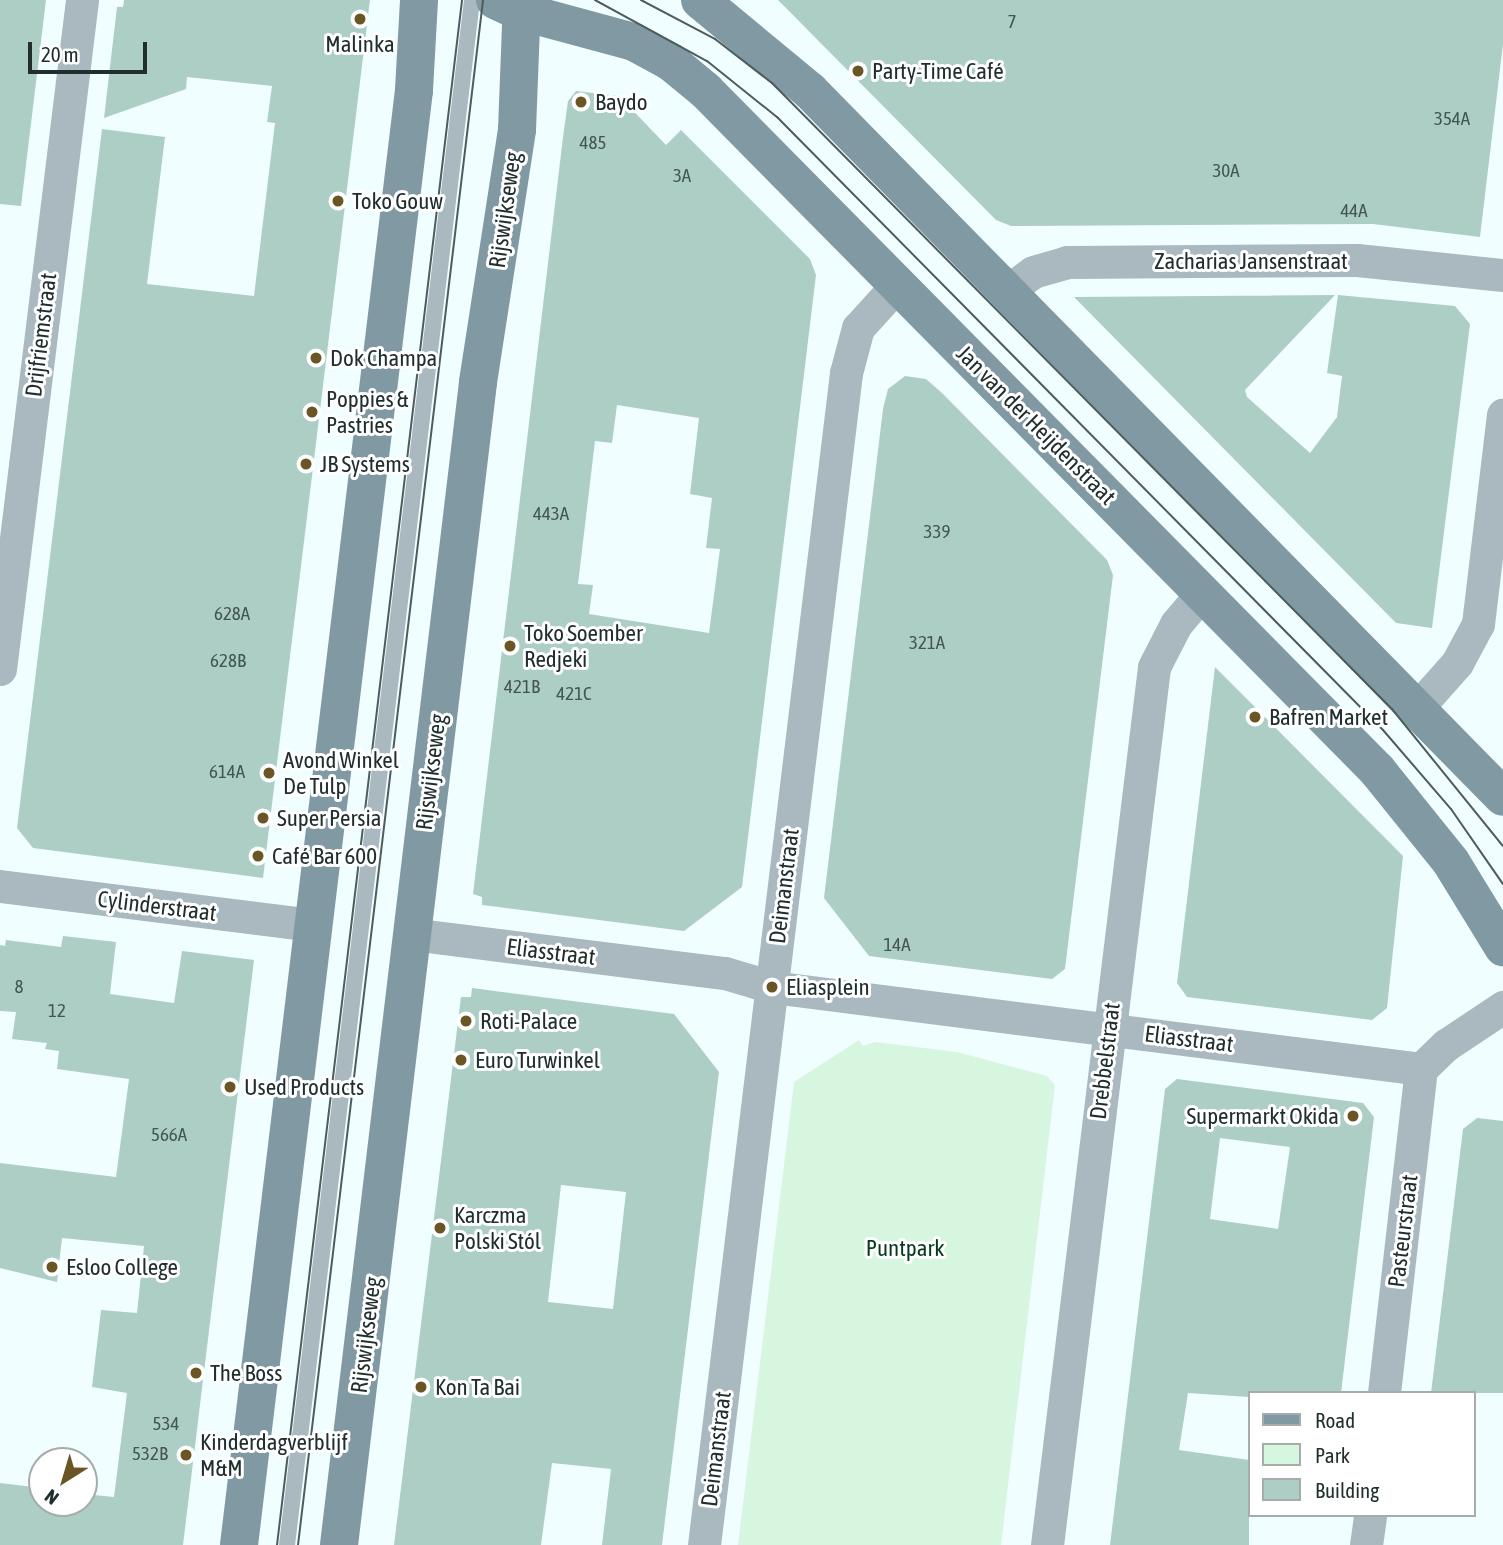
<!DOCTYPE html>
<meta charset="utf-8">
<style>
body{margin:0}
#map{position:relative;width:1503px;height:1545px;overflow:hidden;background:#f0feff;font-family:"Asap Condensed",sans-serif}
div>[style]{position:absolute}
.green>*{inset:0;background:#d7f6e0}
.building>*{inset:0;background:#adcec5}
.lane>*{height:16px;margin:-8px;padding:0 8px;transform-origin:8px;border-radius:8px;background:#a9b9bf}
.street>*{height:33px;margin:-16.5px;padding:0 16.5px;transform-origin:16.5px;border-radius:16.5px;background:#a9b9bf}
.secondary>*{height:38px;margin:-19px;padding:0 19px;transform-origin:19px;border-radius:19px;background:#8199a2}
.tram>*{height:2px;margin:-1px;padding:0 1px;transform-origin:1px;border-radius:1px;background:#4e5c5c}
.dots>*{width:19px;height:19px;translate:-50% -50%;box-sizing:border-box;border:4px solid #fff;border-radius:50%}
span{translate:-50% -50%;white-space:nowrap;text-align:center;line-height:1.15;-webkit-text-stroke:6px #fff;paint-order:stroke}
.number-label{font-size:19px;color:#435654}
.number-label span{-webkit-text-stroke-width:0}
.poi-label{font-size:23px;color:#202e2e}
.left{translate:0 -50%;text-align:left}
.right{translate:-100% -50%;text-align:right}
.street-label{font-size:23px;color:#202e2e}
.park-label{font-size:23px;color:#043a1e}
.legend{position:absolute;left:1248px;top:1391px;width:228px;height:126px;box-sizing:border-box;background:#fff;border:2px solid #a6abab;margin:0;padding:9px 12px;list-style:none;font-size:21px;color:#202e2e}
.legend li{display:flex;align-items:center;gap:14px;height:35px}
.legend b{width:35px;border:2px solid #a6abab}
.north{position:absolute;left:28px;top:1447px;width:70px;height:70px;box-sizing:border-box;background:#fff;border:2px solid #a6abab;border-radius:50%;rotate:217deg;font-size:19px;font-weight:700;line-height:28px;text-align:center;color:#202e2e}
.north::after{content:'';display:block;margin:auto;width:24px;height:32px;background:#6a5524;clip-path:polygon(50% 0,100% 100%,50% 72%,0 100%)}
.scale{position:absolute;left:28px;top:42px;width:119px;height:32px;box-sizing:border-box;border:4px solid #202e2e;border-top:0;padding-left:9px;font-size:21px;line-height:24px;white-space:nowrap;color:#202e2e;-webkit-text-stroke:5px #fff;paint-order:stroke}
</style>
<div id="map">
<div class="green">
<div style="clip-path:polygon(859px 1040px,863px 1046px,875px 1042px,957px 1052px,1047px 1076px,1055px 1085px,1001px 1545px,738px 1545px,794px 1082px)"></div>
</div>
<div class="building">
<div style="clip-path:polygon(0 0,46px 0,21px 206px,0 204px)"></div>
<div style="clip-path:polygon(124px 0,370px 0,263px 878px,33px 848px,17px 828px,102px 129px,165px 137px,147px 284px,254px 296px,275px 123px,267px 122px,272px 86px,187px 77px,186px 89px,104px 118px,117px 7px,123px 7px)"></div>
<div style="clip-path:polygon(778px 0,1503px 0,1503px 44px,1480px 237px,1373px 224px,1011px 226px,996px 220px)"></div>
<div style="clip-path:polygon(evenodd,576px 91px,619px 96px,666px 145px,681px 130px,810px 259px,816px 275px,742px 887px,684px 931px,482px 905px,482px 897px,473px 894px,563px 137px,568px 101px,576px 91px,617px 405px,699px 418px,690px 494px,712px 498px,706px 548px,720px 549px,709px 633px,589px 614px,593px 585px,578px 584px,595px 441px,612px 443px,617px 405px)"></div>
<div style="clip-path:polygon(1335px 295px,1245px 390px,1247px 397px,1310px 453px,1337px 417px,1342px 376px,1327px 373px,1338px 295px,1455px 306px,1470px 324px,1432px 628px,1396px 623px,1074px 297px)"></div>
<div style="clip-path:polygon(905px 376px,926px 379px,942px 393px,1107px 560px,1113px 575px,1065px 969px,1052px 979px,869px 956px,824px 898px,883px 409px,888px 389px)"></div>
<div style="clip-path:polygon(1215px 667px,1403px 856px,1387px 1008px,1372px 1020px,1187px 997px,1177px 983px)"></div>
<div style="clip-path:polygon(63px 936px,116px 942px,110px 994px,174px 1003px,182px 951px,254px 960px,183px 1545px,0 1545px,0 1483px,42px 1488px,42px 1503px,84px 1503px,84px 1494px,114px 1497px,127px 1393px,92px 1387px,101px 1310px,137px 1313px,144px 1246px,62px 1238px,57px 1282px,0 1268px,0 1163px,116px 1177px,129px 1079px,57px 1069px,59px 1051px,45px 1049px,47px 1043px,12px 1039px,16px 1012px,0 1011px,0 945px,5px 946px,6px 940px,61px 947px)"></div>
<div style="clip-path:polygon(evenodd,472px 988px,674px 1014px,719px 1072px,662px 1545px,602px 1545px,611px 1469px,552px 1463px,541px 1545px,394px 1545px,461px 997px,471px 997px,472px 988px,561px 1185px,626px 1192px,613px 1309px,548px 1302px,561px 1185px)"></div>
<div style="clip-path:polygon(evenodd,1177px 1079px,1363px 1103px,1374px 1117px,1341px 1393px,1249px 1393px,1249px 1397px,1188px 1393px,1179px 1450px,1249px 1460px,1249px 1545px,1110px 1545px,1165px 1089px,1177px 1079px,1220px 1138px,1290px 1147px,1278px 1229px,1210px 1219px,1220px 1138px)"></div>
<div style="clip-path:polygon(1477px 1118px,1503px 1121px,1503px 1393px,1431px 1393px,1463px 1129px)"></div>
</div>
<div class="lane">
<div style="left:287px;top:1545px;width:1556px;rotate:-83.17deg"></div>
</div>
<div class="street">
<div style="left:1007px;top:291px;width:32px;rotate:-36deg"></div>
<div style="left:1033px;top:272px;width:35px;rotate:-16deg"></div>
<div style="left:1067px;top:262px;width:290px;rotate:-0.4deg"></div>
<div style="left:1357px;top:260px;width:147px;rotate:5.9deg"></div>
<div style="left:0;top:669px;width:674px;rotate:-83.01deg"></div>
<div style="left:1418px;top:707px;width:59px;rotate:-48.4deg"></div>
<div style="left:1457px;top:663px;width:44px;rotate:-61.7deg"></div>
<div style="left:1478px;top:624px;width:211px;rotate:-83.2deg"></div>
<div style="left:0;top:886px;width:316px;rotate:7.1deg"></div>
<div style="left:411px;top:934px;width:316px;rotate:7.1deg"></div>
<div style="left:725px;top:973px;width:49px;rotate:16.6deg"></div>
<div style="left:772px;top:987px;width:654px;rotate:7.2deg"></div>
<div style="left:1421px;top:1069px;width:35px;rotate:-44deg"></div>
<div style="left:1446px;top:1045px;width:69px;rotate:-33.7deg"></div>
<div style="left:1384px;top:1393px;width:326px;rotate:-83.5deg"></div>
<div style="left:704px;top:1545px;width:1181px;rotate:-83.09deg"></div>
<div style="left:846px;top:373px;width:47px;rotate:-75.1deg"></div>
<div style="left:858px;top:328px;width:58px;rotate:-47.8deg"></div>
<div style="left:1047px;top:1545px;width:884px;rotate:-83.05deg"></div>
<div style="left:1154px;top:667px;width:48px;rotate:-62.9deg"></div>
<div style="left:1176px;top:624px;width:42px;rotate:-49.8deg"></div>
<div style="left:1366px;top:1545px;width:30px;rotate:-82deg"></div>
</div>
<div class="secondary">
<div style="left:495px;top:0;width:26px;rotate:25deg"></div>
<div style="left:519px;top:11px;width:119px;rotate:15.1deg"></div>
<div style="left:634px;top:42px;width:42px;rotate:28.4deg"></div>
<div style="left:671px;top:62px;width:45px;rotate:39.6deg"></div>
<div style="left:706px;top:91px;width:955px;rotate:45.34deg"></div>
<div style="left:1377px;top:770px;width:118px;rotate:51.2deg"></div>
<div style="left:1451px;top:862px;width:100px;rotate:58.5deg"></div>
<div style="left:700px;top:0;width:143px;rotate:39.6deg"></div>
<div style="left:810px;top:91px;width:989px;rotate:45.53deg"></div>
<div style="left:239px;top:1545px;width:1465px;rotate:-83.14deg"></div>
<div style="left:414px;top:90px;width:90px;rotate:-86.8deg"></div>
<div style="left:339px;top:1545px;width:1171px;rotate:-83.18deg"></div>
<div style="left:478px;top:382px;width:255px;rotate:-81.2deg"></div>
<div style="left:517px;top:130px;width:130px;rotate:-87.8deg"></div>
</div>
<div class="tram">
<div style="left:595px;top:0;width:128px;rotate:28.6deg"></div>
<div style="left:707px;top:61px;width:90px;rotate:38.7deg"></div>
<div style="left:777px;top:117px;width:862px;rotate:45.33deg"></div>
<div style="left:1383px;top:730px;width:104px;rotate:49.3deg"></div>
<div style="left:1451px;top:809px;width:91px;rotate:55.3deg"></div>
<div style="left:641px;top:0;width:84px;rotate:27.8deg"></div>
<div style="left:715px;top:39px;width:72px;rotate:37.7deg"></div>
<div style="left:772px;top:83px;width:881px;rotate:45.28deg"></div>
<div style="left:1392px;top:709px;width:176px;rotate:51deg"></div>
<div style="left:277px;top:1545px;width:1556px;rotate:-83.17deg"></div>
<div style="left:298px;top:1545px;width:1556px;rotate:-83.17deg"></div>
</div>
<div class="dots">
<div style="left:360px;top:19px;background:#6a5524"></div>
<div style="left:858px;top:71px;background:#6a5524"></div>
<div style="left:581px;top:102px;background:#6a5524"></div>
<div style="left:338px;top:201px;background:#6a5524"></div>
<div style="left:316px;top:358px;background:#6a5524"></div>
<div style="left:312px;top:412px;background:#6a5524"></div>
<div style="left:306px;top:464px;background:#6a5524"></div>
<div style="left:510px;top:646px;background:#6a5524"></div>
<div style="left:1255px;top:717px;background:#6a5524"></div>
<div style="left:269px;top:773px;background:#6a5524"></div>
<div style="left:263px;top:818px;background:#6a5524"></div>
<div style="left:258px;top:856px;background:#6a5524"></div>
<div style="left:772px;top:987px;background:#6a5524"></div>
<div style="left:466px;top:1021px;background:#6a5524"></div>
<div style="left:461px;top:1060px;background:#6a5524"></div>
<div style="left:230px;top:1087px;background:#6a5524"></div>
<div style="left:1353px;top:1116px;background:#6a5524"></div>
<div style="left:440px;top:1228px;background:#6a5524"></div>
<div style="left:52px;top:1267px;background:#6a5524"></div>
<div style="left:196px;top:1373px;background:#6a5524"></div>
<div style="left:421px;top:1387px;background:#6a5524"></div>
<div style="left:186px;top:1455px;background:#6a5524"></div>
</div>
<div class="number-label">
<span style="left:1012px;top:22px">7</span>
<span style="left:1452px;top:119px">354A</span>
<span style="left:593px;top:143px">485</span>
<span style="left:1226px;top:171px">30A</span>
<span style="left:682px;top:176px">3A</span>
<span style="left:1354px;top:211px">44A</span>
<span style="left:551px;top:514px">443A</span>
<span style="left:937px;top:532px">339</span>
<span style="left:232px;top:614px">628A</span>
<span style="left:927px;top:643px">321A</span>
<span style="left:228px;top:661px">628B</span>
<span style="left:522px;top:687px">421B</span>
<span style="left:574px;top:694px">421C</span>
<span style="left:227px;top:772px">614A</span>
<span style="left:897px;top:945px">14A</span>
<span style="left:19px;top:987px">8</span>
<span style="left:57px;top:1011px">12</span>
<span style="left:169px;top:1135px">566A</span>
<span style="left:166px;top:1424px">534</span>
<span style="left:150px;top:1454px">532B</span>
</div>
<div class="poi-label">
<span style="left:360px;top:44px">Malinka</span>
<span class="left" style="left:872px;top:71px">Party-Time Café</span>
<span class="left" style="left:595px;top:102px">Baydo</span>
<span class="left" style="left:352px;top:201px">Toko Gouw</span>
<span class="left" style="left:330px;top:358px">Dok Champa</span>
<span class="left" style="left:326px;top:412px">Poppies &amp;<br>Pastries</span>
<span class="left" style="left:320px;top:464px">JB Systems</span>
<span class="left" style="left:524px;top:646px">Toko Soember<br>Redjeki</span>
<span class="left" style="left:1269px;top:717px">Bafren Market</span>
<span class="left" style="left:283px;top:773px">Avond Winkel<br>De Tulp</span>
<span class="left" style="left:277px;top:818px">Super Persia</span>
<span class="left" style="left:272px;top:856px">Café Bar 600</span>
<span class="left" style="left:786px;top:987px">Eliasplein</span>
<span class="left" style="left:480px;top:1021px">Roti-Palace</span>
<span class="left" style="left:475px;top:1060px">Euro Turwinkel</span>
<span class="left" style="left:244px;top:1087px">Used Products</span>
<span class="right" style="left:1339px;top:1116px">Supermarkt Okida</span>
<span class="left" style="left:454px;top:1228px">Karczma<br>Polski Stól</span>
<span class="left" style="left:66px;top:1267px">Esloo College</span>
<span class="left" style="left:210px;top:1373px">The Boss</span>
<span class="left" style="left:435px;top:1387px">Kon Ta Bai</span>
<span class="left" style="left:200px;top:1455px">Kinderdagverblijf<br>M&amp;M</span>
</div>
<div class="street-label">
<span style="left:505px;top:210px;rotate:-82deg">Rijswijkseweg</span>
<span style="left:1251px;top:261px">Zacharias Jansenstraat</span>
<span style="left:41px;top:335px;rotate:-83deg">Drijfriemstraat</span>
<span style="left:1036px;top:425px;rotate:45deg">Jan van der Heijdenstraat</span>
<span style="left:431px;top:772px;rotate:-83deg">Rijswijkseweg</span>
<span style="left:784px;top:886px;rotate:-83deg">Deimanstraat</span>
<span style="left:157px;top:906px;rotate:7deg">Cylinderstraat</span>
<span style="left:551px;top:952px;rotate:7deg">Eliasstraat</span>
<span style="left:1189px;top:1039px;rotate:7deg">Eliasstraat</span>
<span style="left:1105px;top:1061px;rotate:-83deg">Drebbelstraat</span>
<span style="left:1403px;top:1231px;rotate:-83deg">Pasteurstraat</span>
<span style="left:366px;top:1335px;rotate:-83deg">Rijswijkseweg</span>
<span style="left:716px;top:1449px;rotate:-83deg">Deimanstraat</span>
</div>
<div class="park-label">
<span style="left:905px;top:1248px">Puntpark</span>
</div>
<ul class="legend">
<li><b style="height:9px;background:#8199a2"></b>Road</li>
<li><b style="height:19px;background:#d7f6e0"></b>Park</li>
<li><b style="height:19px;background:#adcec5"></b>Building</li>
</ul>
<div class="north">N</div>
<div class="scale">20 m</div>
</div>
